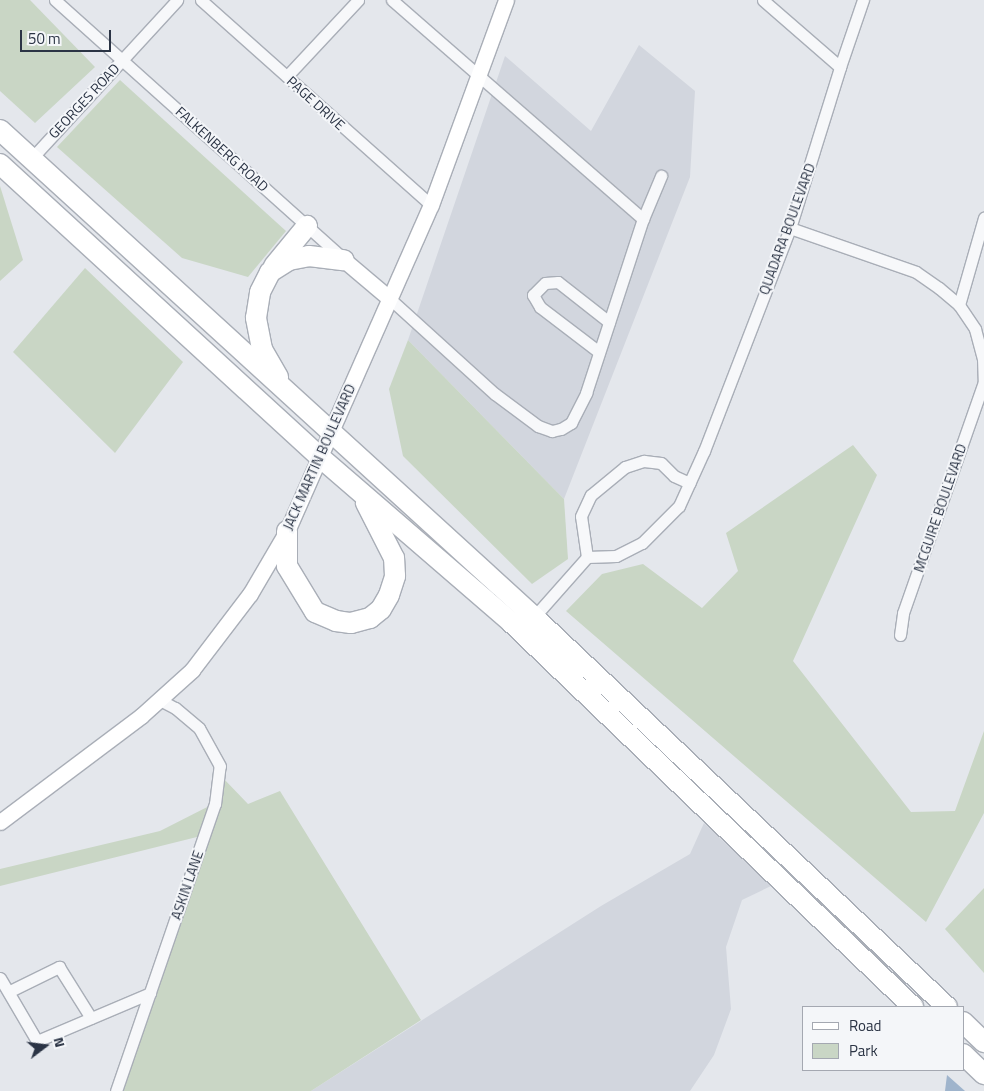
<!DOCTYPE html>
<style>
body{margin:0}
#map{position:relative;width:984px;height:1091px;overflow:hidden;background:#e4e7ec;font-family:"Titillium Web",sans-serif}
div>[style]{position:absolute}
.built>*{inset:0;background:#d2d6de}
.green>*{inset:0;background:#c9d6c5}
.water>*{inset:0;background:#9fb4cc}
.roads{filter:drop-shadow(1px 0 #a9aeb7) drop-shadow(-1px 0 #a9aeb7) drop-shadow(0 1px #a9aeb7) drop-shadow(0 -1px #a9aeb7)}
.street>*{height:11px;margin:-5.5px;padding:0 5.5px;transform-origin:5.5px;border-radius:5.5px;background:#f7f8fa}
.secondary>*{height:15px;margin:-7.5px;padding:0 7.5px;transform-origin:7.5px;border-radius:7.5px;background:#fff}
.highway>*{height:20px;margin:-10px;padding:0 10px;transform-origin:10px;border-radius:10px;background:#fff}
span{translate:-50% -50%;white-space:nowrap;text-align:center;line-height:1.15;-webkit-text-stroke:4px #f4f6f9;paint-order:stroke}
.street-label{font-size:14px;color:#2b3445}
.legend{position:absolute;left:802px;top:1006px;width:162px;height:65px;box-sizing:border-box;background:#f4f6f9;border:1px solid #a4a8b1;margin:0;padding:6px 9px;list-style:none;font-size:15px;color:#2b3445}
.legend li{display:flex;align-items:center;gap:10px;height:25px}
.legend b{width:25px;border:1px solid #a4a8b1}
.north{position:absolute;left:20px;top:1021px;width:50px;height:50px;-webkit-text-stroke:4px #f4f6f9;paint-order:stroke;rotate:75deg;font-size:14px;font-weight:700;line-height:20px;text-align:center;color:#2b3445}
.north::after{content:'';display:block;margin:auto;width:18px;height:22px;background:#2b3445;clip-path:polygon(50% 0,100% 100%,50% 72%,0 100%)}
.scale{position:absolute;left:20px;top:30px;width:91px;height:22px;box-sizing:border-box;border:2px solid #2b3445;border-top:0;padding-left:6px;font-size:15px;line-height:18px;white-space:nowrap;color:#2b3445;-webkit-text-stroke:4px #f4f6f9;paint-order:stroke}
</style>
<div id="map">
<div class="built">
<div style="clip-path:polygon(639px 45px,695px 91px,690px 177px,564px 499px,408px 340px,505px 56px,591px 131px)"></div>
<div style="clip-path:polygon(704px 823px,771px 886px,742px 900px,726px 947px,731px 1009px,714px 1055px,690px 1091px,311px 1091px,601px 906px,690px 854px)"></div>
</div>
<div class="green">
<div style="clip-path:polygon(0 0,30px 0,95px 67px,35px 123px,0 91px)"></div>
<div style="clip-path:polygon(120px 80px,286px 231px,248px 277px,182px 258px,57px 147px)"></div>
<div style="clip-path:polygon(0 186px,23px 260px,0 281px)"></div>
<div style="clip-path:polygon(85px 268px,183px 362px,115px 453px,13px 352px)"></div>
<div style="clip-path:polygon(408px 340px,564px 499px,568px 559px,532px 584px,403px 456px,389px 389px)"></div>
<div style="clip-path:polygon(853px 445px,877px 475px,793px 661px,911px 812px,955px 811px,984px 731px,984px 813px,926px 922px,566px 611px,602px 574px,643px 564px,702px 608px,738px 571px,726px 533px)"></div>
<div style="clip-path:polygon(223px 778px,248px 804px,280px 791px,421px 1020px,311px 1091px,118px 1091px,209px 834px,0 886px,0 869px,160px 831px,221px 800px)"></div>
<div style="clip-path:polygon(984px 888px,984px 973px,945px 929px)"></div>
</div>
<div class="water">
<div style="clip-path:polygon(947px 1075px,965px 1091px,945px 1091px)"></div>
</div>
<div class="roads">
<div class="street">
<div style="left:55px;top:0;width:387px;rotate:41.9deg"></div>
<div style="left:201px;top:0;width:308px;rotate:41.7deg"></div>
<div style="left:840px;top:67px;width:71px;rotate:-71.1deg"></div>
<div style="left:287px;top:76px;width:104px;rotate:-46.9deg"></div>
<div style="left:31px;top:159px;width:216px;rotate:-47.4deg"></div>
<div style="left:643px;top:219px;width:47px;rotate:-67.3deg"></div>
<div style="left:790px;top:228px;width:133px;rotate:19.2deg"></div>
<div style="left:916px;top:272px;width:28px;rotate:35deg"></div>
<div style="left:939px;top:288px;width:26px;rotate:40deg"></div>
<div style="left:959px;top:305px;width:29px;rotate:56deg"></div>
<div style="left:975px;top:329px;width:30px;rotate:75deg"></div>
<div style="left:983px;top:358px;width:24px;rotate:88deg"></div>
<div style="left:389px;top:298px;width:143px;rotate:42.2deg"></div>
<div style="left:495px;top:394px;width:54px;rotate:36.7deg"></div>
<div style="left:538px;top:426px;width:15px;rotate:20deg"></div>
<div style="left:552px;top:431px;width:9px;rotate:-13deg"></div>
<div style="left:561px;top:429px;width:12px;rotate:-31deg"></div>
<div style="left:571px;top:423px;width:34px;rotate:-63deg"></div>
<div style="left:586px;top:393px;width:183px;rotate:-71.9deg"></div>
<div style="left:643px;top:219px;width:333px;rotate:-138.9deg"></div>
<div style="left:959px;top:305px;width:91px;rotate:-74deg"></div>
<div style="left:599px;top:352px;width:74px;rotate:-142.7deg"></div>
<div style="left:540px;top:307px;width:14px;rotate:-120deg"></div>
<div style="left:533px;top:295px;width:17px;rotate:-45deg"></div>
<div style="left:545px;top:283px;width:13px;rotate:-4deg"></div>
<div style="left:558px;top:282px;width:65px;rotate:38.1deg"></div>
<div style="left:587px;top:557px;width:41px;rotate:-98.3deg"></div>
<div style="left:581px;top:516px;width:23px;rotate:-65deg"></div>
<div style="left:591px;top:495px;width:44px;rotate:-39.5deg"></div>
<div style="left:625px;top:467px;width:20px;rotate:-18deg"></div>
<div style="left:644px;top:461px;width:17px;rotate:7deg"></div>
<div style="left:661px;top:463px;width:18px;rotate:45deg"></div>
<div style="left:674px;top:476px;width:17px;rotate:24deg"></div>
<div style="left:534px;top:617px;width:80px;rotate:-48.5deg"></div>
<div style="left:587px;top:557px;width:29px;rotate:-2deg"></div>
<div style="left:616px;top:556px;width:29px;rotate:-27deg"></div>
<div style="left:642px;top:543px;width:52px;rotate:-45deg"></div>
<div style="left:679px;top:506px;width:60px;rotate:-65.6deg"></div>
<div style="left:704px;top:451px;width:239px;rotate:-68.9deg"></div>
<div style="left:790px;top:228px;width:169px;rotate:-72.7deg"></div>
<div style="left:840px;top:67px;width:102px;rotate:-139deg"></div>
<div style="left:900px;top:635px;width:22px;rotate:-82deg"></div>
<div style="left:903px;top:613px;width:245px;rotate:-70.7deg"></div>
<div style="left:0;top:978px;width:73px;rotate:59.6deg"></div>
<div style="left:37px;top:1041px;width:123px;rotate:-23deg"></div>
<div style="left:10px;top:991px;width:55px;rotate:-26.1deg"></div>
<div style="left:59px;top:967px;width:60px;rotate:57.9deg"></div>
<div style="left:116px;top:1091px;width:304px;rotate:-71deg"></div>
<div style="left:215px;top:804px;width:38px;rotate:-83deg"></div>
<div style="left:220px;top:766px;width:43px;rotate:-118.9deg"></div>
<div style="left:199px;top:728px;width:31px;rotate:-140deg"></div>
<div style="left:175px;top:708px;width:19px;rotate:-152deg"></div>
</div>
<div class="secondary">
<div style="left:344px;top:260px;width:59px;rotate:40.2deg"></div>
<div style="left:0;top:822px;width:176px;rotate:-36.9deg"></div>
<div style="left:141px;top:716px;width:69px;rotate:-42deg"></div>
<div style="left:192px;top:670px;width:96px;rotate:-52.7deg"></div>
<div style="left:250px;top:594px;width:73px;rotate:-59.6deg"></div>
<div style="left:287px;top:531px;width:356px;rotate:-66.2deg"></div>
<div style="left:431px;top:205px;width:218px;rotate:-69.9deg"></div>
</div>
<div class="highway">
<div style="left:0;top:130px;width:723px;rotate:42.36deg"></div>
<div style="left:534px;top:617px;width:568px;rotate:43.36deg"></div>
<div style="left:0;top:164px;width:435px;rotate:42.5deg"></div>
<div style="left:321px;top:458px;width:251px;rotate:40.8deg"></div>
<div style="left:511px;top:622px;width:557px;rotate:43.76deg"></div>
<div style="left:274px;top:266px;width:52px;rotate:-50.5deg"></div>
<div style="left:278px;top:377px;width:32px;rotate:-120deg"></div>
<div style="left:262px;top:349px;width:32px;rotate:-101deg"></div>
<div style="left:256px;top:318px;width:26px;rotate:-81deg"></div>
<div style="left:260px;top:292px;width:22px;rotate:-63deg"></div>
<div style="left:270px;top:272px;width:22px;rotate:-32deg"></div>
<div style="left:289px;top:260px;width:20px;rotate:-11deg"></div>
<div style="left:309px;top:256px;width:35px;rotate:7deg"></div>
<div style="left:287px;top:531px;width:35px;rotate:90deg"></div>
<div style="left:287px;top:566px;width:54px;rotate:58.7deg"></div>
<div style="left:315px;top:612px;width:23px;rotate:23deg"></div>
<div style="left:336px;top:621px;width:15px;rotate:8deg"></div>
<div style="left:351px;top:623px;width:20px;rotate:-15deg"></div>
<div style="left:370px;top:618px;width:14px;rotate:-39deg"></div>
<div style="left:381px;top:609px;width:16px;rotate:-60deg"></div>
<div style="left:389px;top:595px;width:20px;rotate:-72deg"></div>
<div style="left:395px;top:576px;width:18px;rotate:-93deg"></div>
<div style="left:394px;top:558px;width:62px;rotate:-117deg"></div>
<div style="left:963px;top:1022px;width:29px;rotate:44deg"></div>
<div style="left:963px;top:1054px;width:29px;rotate:44deg"></div>
</div>
</div>
<div class="street-label">
<span style="left:84px;top:101px;rotate:-47deg">GEORGES ROAD</span>
<span style="left:316px;top:103px;rotate:42deg">PAGE DRIVE</span>
<span style="left:222px;top:149px;rotate:42deg">FALKENBERG ROAD</span>
<span style="left:787px;top:229px;rotate:-70deg">QUADARA BOULEVARD</span>
<span style="left:319px;top:457px;rotate:-66deg">JACK MARTIN BOULEVARD</span>
<span style="left:940px;top:508px;rotate:-71deg">MCGUIRE BOULEVARD</span>
<span style="left:187px;top:885px;rotate:-71deg">ASKIN LANE</span>
</div>
<ul class="legend">
<li><b style="height:6px;background:#fff"></b>Road</li>
<li><b style="height:14px;background:#c9d6c5"></b>Park</li>
</ul>
<div class="north">N</div>
<div class="scale">50 m</div>
</div>
